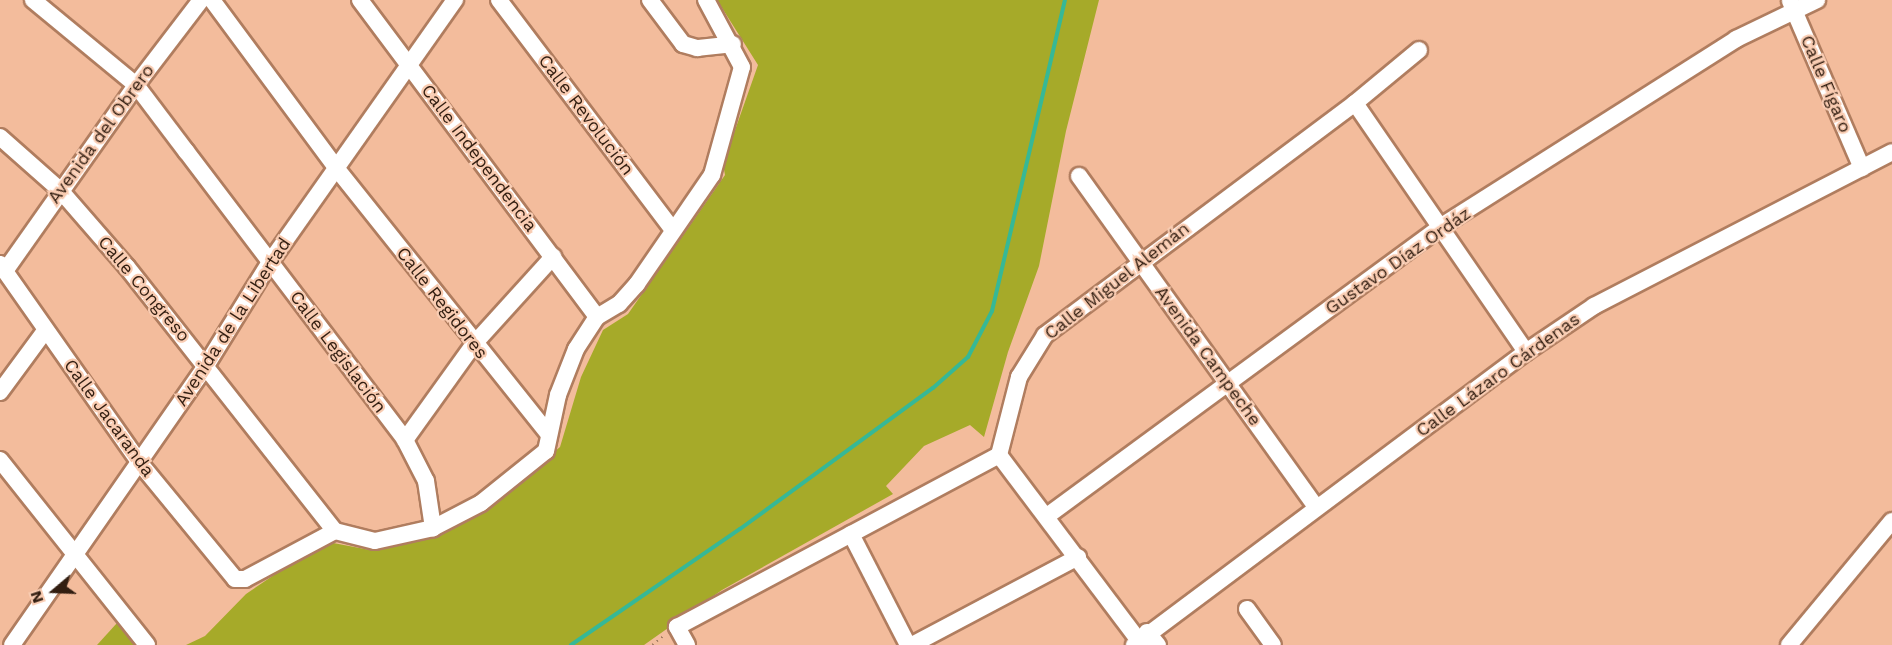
<!DOCTYPE html>
<meta charset="utf-8">
<style>
body{margin:0}
#map{position:relative;width:1892px;height:645px;overflow:hidden;background:#f3bc9c;font-family:"Work Sans",sans-serif}
div>[style]{position:absolute}
.green>*{inset:0;background:#a6aa29}
.stream>*{height:4px;margin:-2px;padding:0 2px;transform-origin:2px;border-radius:2px;background:#36b896}
.path>*{height:2px;margin-top:-1px;transform-origin:0;background:repeating-linear-gradient(90deg,#a57c64 0 1.5px,transparent 0 6px)}
.roads{filter:drop-shadow(2px 0 #b07d5f) drop-shadow(-2px 0 #b07d5f) drop-shadow(0 2px #b07d5f) drop-shadow(0 -2px #b07d5f)}
.minor>*{height:16px;margin:-8px;padding:0 8px;transform-origin:8px;border-radius:8px;background:#fff}
span{translate:-50% -50%;white-space:nowrap;text-align:center;line-height:1.15;-webkit-text-stroke:4.5px #f9ccb2;paint-order:stroke}
.street-label{font-size:18px;color:#321e11}
.north{position:absolute;left:24px;top:561px;width:60px;height:60px;-webkit-text-stroke:4px #f9ccb2;paint-order:stroke;rotate:251deg;font-size:16px;font-weight:700;line-height:24px;text-align:center;color:#321e11}
.north::after{content:'';display:block;margin:auto;width:21px;height:27px;background:#321e11;clip-path:polygon(50% 0,100% 100%,50% 72%,0 100%)}
</style>
<div id="map">
<div class="green">
<div style="clip-path:polygon(717px 0,1099px 0,1066px 131px,1039px 266px,1008px 352px,984px 437px,970px 425px,924px 446px,886px 486px,893px 494px,722px 590px,644px 645px,186px 645px,205px 636px,246px 594px,302px 556px,328px 542px,370px 550px,441px 533px,512px 487px,560px 447px,581px 377px,603px 330px,628px 314px,725px 175px,723px 164px,758px 65px)"></div>
<div style="clip-path:polygon(117px 623px,137px 645px,97px 645px)"></div>
</div>
<div class="stream">
<div style="left:571px;top:645px;width:205px;rotate:-34.5deg"></div>
<div style="left:740px;top:529px;width:239px;rotate:-36.2deg"></div>
<div style="left:933px;top:388px;width:47px;rotate:-41.5deg"></div>
<div style="left:968px;top:357px;width:52px;rotate:-62.4deg"></div>
<div style="left:992px;top:311px;width:319px;rotate:-76.8deg"></div>
</div>
<div class="path">
<div style="left:652px;top:645px;width:16px;rotate:-38deg"></div>
</div>
<div class="roads">
<div class="minor">
<div style="left:33px;top:0;width:134px;rotate:39.5deg"></div>
<div style="left:136px;top:85px;width:83px;rotate:52.9deg"></div>
<div style="left:186px;top:151px;width:363px;rotate:52.8deg"></div>
<div style="left:405px;top:440px;width:46px;rotate:62.9deg"></div>
<div style="left:426px;top:481px;width:48px;rotate:81.5deg"></div>
<div style="left:212px;top:0;width:210px;rotate:53.5deg"></div>
<div style="left:337px;top:169px;width:340px;rotate:51.4deg"></div>
<div style="left:360px;top:0;width:396px;rotate:53.2deg"></div>
<div style="left:499px;top:0;width:288px;rotate:52.9deg"></div>
<div style="left:650px;top:0;width:55px;rotate:53.1deg"></div>
<div style="left:683px;top:44px;width:15px;rotate:16deg"></div>
<div style="left:697px;top:48px;width:36px;rotate:-6deg"></div>
<div style="left:1790px;top:1px;width:182px;rotate:66.7deg"></div>
<div style="left:1355px;top:103px;width:302px;rotate:55.5deg"></div>
<div style="left:0;top:137px;width:80px;rotate:41.5deg"></div>
<div style="left:60px;top:190px;width:102px;rotate:49deg"></div>
<div style="left:127px;top:267px;width:336px;rotate:51.8deg"></div>
<div style="left:1079px;top:176px;width:407px;rotate:54.4deg"></div>
<div style="left:0;top:264px;width:242px;rotate:54.9deg"></div>
<div style="left:139px;top:462px;width:151px;rotate:50.6deg"></div>
<div style="left:235px;top:579px;width:10px"></div>
<div style="left:245px;top:579px;width:102px;rotate:-28.1deg"></div>
<div style="left:335px;top:531px;width:41px;rotate:14deg"></div>
<div style="left:375px;top:541px;width:59px;rotate:-12.6deg"></div>
<div style="left:433px;top:528px;width:54px;rotate:-27.5deg"></div>
<div style="left:481px;top:503px;width:83px;rotate:-38.7deg"></div>
<div style="left:546px;top:451px;width:57px;rotate:-77.9deg"></div>
<div style="left:558px;top:395px;width:49px;rotate:-68.6deg"></div>
<div style="left:576px;top:349px;width:38px;rotate:-57deg"></div>
<div style="left:597px;top:317px;width:26px;rotate:-31deg"></div>
<div style="left:619px;top:304px;width:27px;rotate:-48deg"></div>
<div style="left:637px;top:284px;width:132px;rotate:-55.5deg"></div>
<div style="left:712px;top:175px;width:112px;rotate:-74.5deg"></div>
<div style="left:742px;top:67px;width:76px;rotate:-118.2deg"></div>
<div style="left:5px;top:271px;width:228px;rotate:-54.8deg"></div>
<div style="left:136px;top:85px;width:107px;rotate:-52.6deg"></div>
<div style="left:0;top:392px;width:76px;rotate:-53.6deg"></div>
<div style="left:405px;top:440px;width:118px;rotate:-54.3deg"></div>
<div style="left:474px;top:344px;width:118px;rotate:-47.8deg"></div>
<div style="left:999px;top:455px;width:233px;rotate:53deg"></div>
<div style="left:0;top:460px;width:236px;rotate:51.5deg"></div>
<div style="left:1047px;top:516px;width:488px;rotate:-36.3deg"></div>
<div style="left:1440px;top:227px;width:351px;rotate:-32.4deg"></div>
<div style="left:1736px;top:39px;width:90px;rotate:-25.7deg"></div>
<div style="left:851px;top:534px;width:125px;rotate:62.8deg"></div>
<div style="left:1247px;top:609px;width:44px;rotate:54.2deg"></div>
<div style="left:1147px;top:632px;width:17px;rotate:50deg"></div>
<div style="left:12px;top:645px;width:342px;rotate:-55.2deg"></div>
<div style="left:207px;top:364px;width:120px;rotate:-58.3deg"></div>
<div style="left:270px;top:262px;width:321px;rotate:-54.8deg"></div>
<div style="left:687px;top:645px;width:21px;rotate:-119deg"></div>
<div style="left:677px;top:627px;width:365px;rotate:-28.1deg"></div>
<div style="left:999px;top:455px;width:81px;rotate:-75.6deg"></div>
<div style="left:1019px;top:377px;width:49px;rotate:-58.2deg"></div>
<div style="left:1045px;top:335px;width:387px;rotate:-36.8deg"></div>
<div style="left:1355px;top:103px;width:83px;rotate:-39.6deg"></div>
<div style="left:912px;top:645px;width:188px;rotate:-27.9deg"></div>
<div style="left:1134px;top:645px;width:489px;rotate:-36.8deg"></div>
<div style="left:1526px;top:352px;width:82px;rotate:-34.1deg"></div>
<div style="left:1594px;top:306px;width:335px;rotate:-27.3deg"></div>
<div style="left:1789px;top:645px;width:161px;rotate:-50.3deg"></div>
</div>
</div>
<div class="street-label">
<span style="left:1826px;top:84px;rotate:67deg">Calle Fígaro</span>
<span style="left:586px;top:115px;rotate:53deg">Calle Revolución</span>
<span style="left:101px;top:134px;rotate:-54deg">Avenida del Obrero</span>
<span style="left:479px;top:158px;rotate:53deg">Calle Independencia</span>
<span style="left:1398px;top:261px;rotate:-35deg">Gustavo Díaz Ordáz</span>
<span style="left:1117px;top:281px;rotate:-38deg">Calle Miguel Alemán</span>
<span style="left:144px;top:289px;rotate:50deg">Calle Congreso</span>
<span style="left:442px;top:303px;rotate:52deg">Calle Regidores</span>
<span style="left:233px;top:322px;rotate:-57deg">Avenida de la Libertad</span>
<span style="left:338px;top:352px;rotate:53deg">Calle Legislación</span>
<span style="left:1208px;top:356px;rotate:54deg">Avenida Campeche</span>
<span style="left:1498px;top:375px;rotate:-36deg">Calle Lázaro Cárdenas</span>
<span style="left:109px;top:418px;rotate:54deg">Calle Jacaranda</span>
</div>
<div class="north">N</div>
</div>
